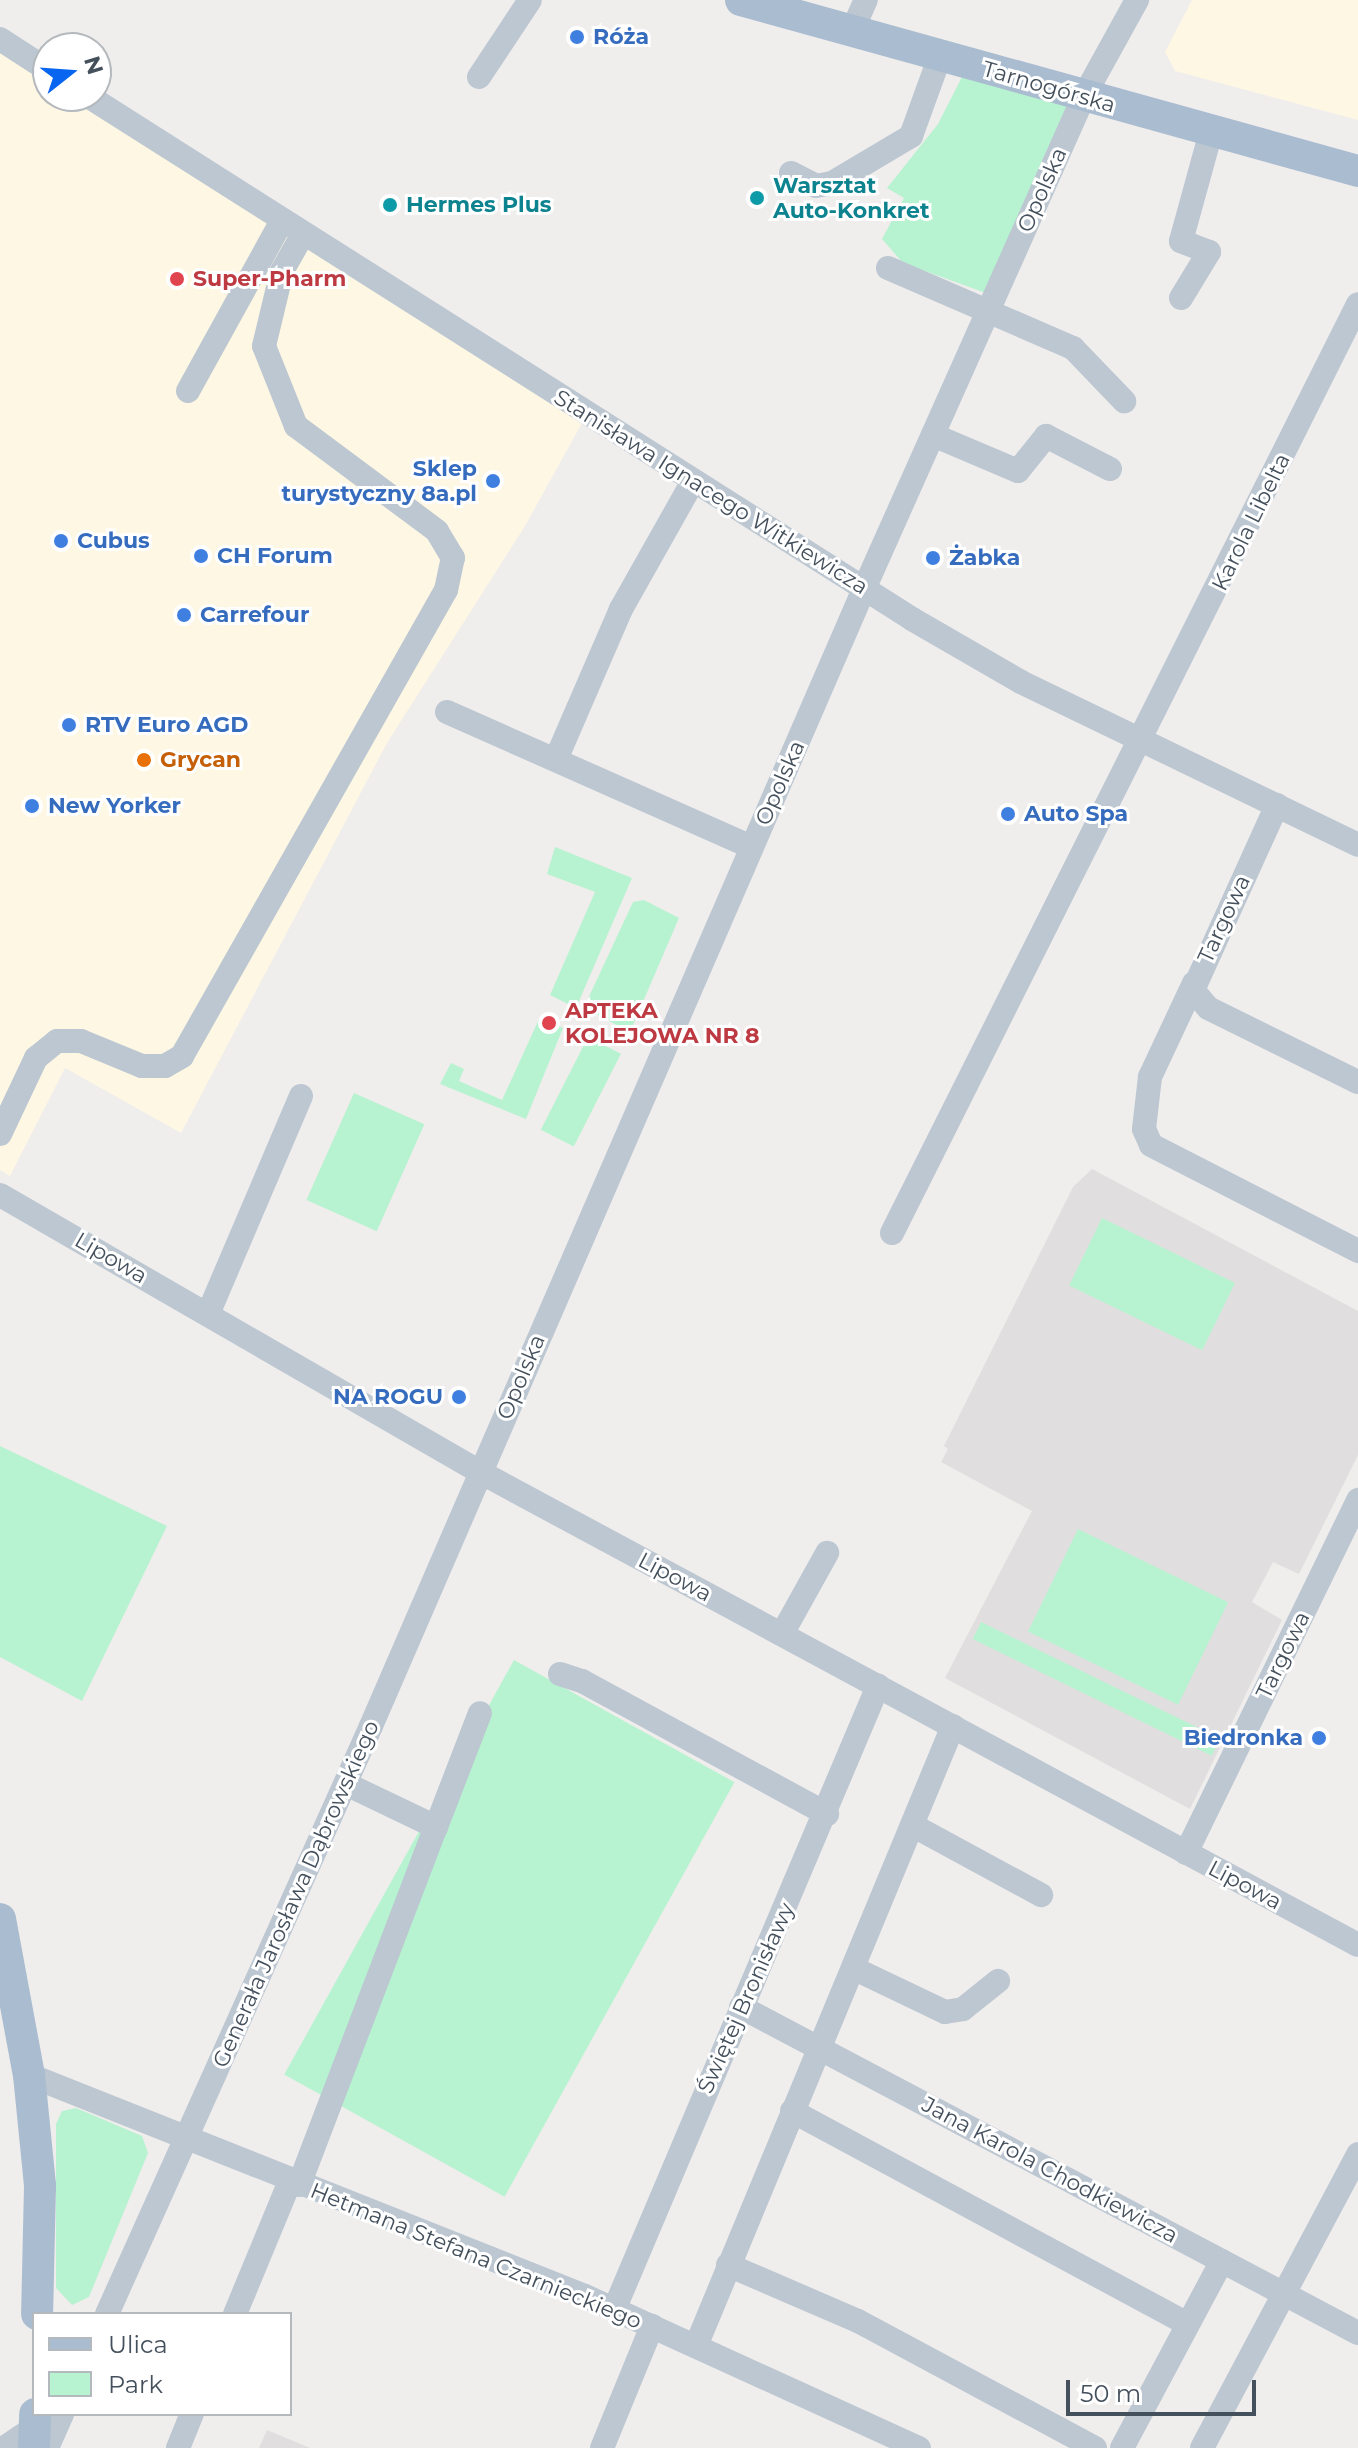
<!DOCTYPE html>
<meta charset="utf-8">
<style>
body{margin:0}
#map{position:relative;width:1358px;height:2448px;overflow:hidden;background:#f0eded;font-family:Montserrat,sans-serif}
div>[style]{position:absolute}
.commercial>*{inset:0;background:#fdf7e4}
.education>*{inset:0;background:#e1dedf}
.green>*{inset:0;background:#b7f3d0;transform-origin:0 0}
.minor>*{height:24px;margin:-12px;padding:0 12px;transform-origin:12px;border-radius:12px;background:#bcc7d1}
.major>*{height:32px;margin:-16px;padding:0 16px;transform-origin:16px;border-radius:16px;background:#aabccf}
.dots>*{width:22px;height:22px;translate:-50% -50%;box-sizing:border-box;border:4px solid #fff;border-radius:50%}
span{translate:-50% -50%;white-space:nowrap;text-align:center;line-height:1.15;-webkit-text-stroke:6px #fff;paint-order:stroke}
.shop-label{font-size:22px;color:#366cbe;font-weight:700}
.left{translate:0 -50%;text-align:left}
.right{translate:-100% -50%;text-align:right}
.street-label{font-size:22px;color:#44505c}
.culture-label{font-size:22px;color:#0d838f;font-weight:700}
.health-label{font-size:22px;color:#be3a42;font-weight:700}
.food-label{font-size:22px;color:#c56008;font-weight:700}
.legend{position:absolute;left:32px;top:2312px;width:260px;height:104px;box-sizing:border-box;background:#fff;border:2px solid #b4b9be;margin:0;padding:10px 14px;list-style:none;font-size:24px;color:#44505c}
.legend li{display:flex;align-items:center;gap:16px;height:40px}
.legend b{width:40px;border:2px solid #b4b9be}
.north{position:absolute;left:32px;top:32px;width:80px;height:80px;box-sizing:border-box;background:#fff;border:2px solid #b4b9be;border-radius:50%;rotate:73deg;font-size:22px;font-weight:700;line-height:32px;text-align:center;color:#44505c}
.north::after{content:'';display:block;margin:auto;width:28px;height:36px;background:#0865ef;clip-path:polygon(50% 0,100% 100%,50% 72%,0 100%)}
.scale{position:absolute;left:1066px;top:2380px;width:190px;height:36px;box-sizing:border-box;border:4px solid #44505c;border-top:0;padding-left:10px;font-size:24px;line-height:28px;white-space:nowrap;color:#44505c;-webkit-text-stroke:6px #fff;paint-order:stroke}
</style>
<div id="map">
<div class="commercial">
<div style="clip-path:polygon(1192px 0,1358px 0,1358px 120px,1175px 71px,1165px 52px)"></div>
<div style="clip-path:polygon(0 52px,48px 82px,48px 96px,71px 96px,247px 199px,587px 414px,525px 526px,387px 743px,181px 1133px,65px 1068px,10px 1176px,0 1170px)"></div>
</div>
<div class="education">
<div style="clip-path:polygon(1092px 1169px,1358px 1311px,1358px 1455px,1299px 1574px,1273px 1562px,1252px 1602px,1282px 1620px,1190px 1809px,945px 1678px,1032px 1511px,941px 1462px,948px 1449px,944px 1446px,1073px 1187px)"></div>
<div style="clip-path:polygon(267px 2430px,310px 2448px,259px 2448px)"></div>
</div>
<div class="green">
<div style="clip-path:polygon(969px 63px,1084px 96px,994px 296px,903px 263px,882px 239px,904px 198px,887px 188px,938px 124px)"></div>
<div style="clip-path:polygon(555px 847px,632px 878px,576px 1008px,550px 995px,595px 892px,547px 874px)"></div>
<div style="clip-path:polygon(644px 900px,679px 918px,630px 1032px,588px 1010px,586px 1003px,633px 902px)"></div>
<div style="clip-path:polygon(540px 1017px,563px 1028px,526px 1119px,440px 1084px,451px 1063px,464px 1069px,459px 1081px,502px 1100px)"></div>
<div style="left:588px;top:1037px;width:37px;height:104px;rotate:27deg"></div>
<div style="left:354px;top:1093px;width:77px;height:117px;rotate:24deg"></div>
<div style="left:1102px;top:1218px;width:148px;height:75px;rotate:26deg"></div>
<div style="clip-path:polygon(0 1446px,167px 1526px,82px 1701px,0 1657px)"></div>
<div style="left:1078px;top:1529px;width:167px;height:114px;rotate:26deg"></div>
<div style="left:981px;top:1622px;width:266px;height:19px;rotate:26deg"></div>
<div style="left:514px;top:1660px;width:252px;height:474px;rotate:29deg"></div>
<div style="clip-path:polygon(76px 2108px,142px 2136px,148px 2153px,89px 2297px,72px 2305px,56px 2288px,56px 2124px,62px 2111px)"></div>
</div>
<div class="minor">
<div style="left:852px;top:31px;width:34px;rotate:-66deg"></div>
<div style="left:0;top:39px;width:57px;rotate:32.9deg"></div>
<div style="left:479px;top:77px;width:92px;rotate:-56.5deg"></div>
<div style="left:88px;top:96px;width:976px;rotate:32.4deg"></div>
<div style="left:912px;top:619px;width:126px;rotate:30deg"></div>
<div style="left:1021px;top:682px;width:374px;rotate:25.8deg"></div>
<div style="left:791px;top:173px;width:28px;rotate:27deg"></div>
<div style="left:816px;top:186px;width:16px;rotate:-11deg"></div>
<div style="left:832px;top:183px;width:92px;rotate:-30.7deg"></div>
<div style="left:911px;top:136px;width:85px;rotate:-70.1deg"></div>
<div style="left:888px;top:268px;width:202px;rotate:23.4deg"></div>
<div style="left:1073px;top:348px;width:74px;rotate:46.1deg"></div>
<div style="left:1181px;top:298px;width:54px;rotate:-58.7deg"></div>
<div style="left:1209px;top:252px;width:30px;rotate:-159deg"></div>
<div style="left:1181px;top:241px;width:113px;rotate:-74.6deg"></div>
<div style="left:188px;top:391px;width:194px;rotate:-61.1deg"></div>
<div style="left:933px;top:435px;width:92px;rotate:23deg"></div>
<div style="left:1018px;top:471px;width:45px;rotate:-51.3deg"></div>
<div style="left:1046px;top:436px;width:72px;rotate:27.3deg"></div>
<div style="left:447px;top:712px;width:333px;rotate:23.9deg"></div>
<div style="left:557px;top:757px;width:161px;rotate:-66.6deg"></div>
<div style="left:621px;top:609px;width:147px;rotate:-60.6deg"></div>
<div style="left:1277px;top:805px;width:203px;rotate:114.4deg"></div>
<div style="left:1193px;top:990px;width:23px;rotate:50deg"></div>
<div style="left:1208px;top:1008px;width:167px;rotate:26.3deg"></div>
<div style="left:1194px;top:983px;width:104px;rotate:115.1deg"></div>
<div style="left:1150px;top:1077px;width:52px;rotate:96.6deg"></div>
<div style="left:1144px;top:1129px;width:17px;rotate:66deg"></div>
<div style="left:1151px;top:1145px;width:233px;rotate:27.1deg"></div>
<div style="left:0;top:1134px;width:84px;rotate:-64.7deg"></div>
<div style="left:36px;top:1058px;width:27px;rotate:-39deg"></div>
<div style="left:57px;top:1041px;width:24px"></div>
<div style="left:81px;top:1041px;width:66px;rotate:22.3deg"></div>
<div style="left:142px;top:1066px;width:23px"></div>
<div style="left:165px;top:1066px;width:20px;rotate:-30deg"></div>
<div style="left:182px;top:1056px;width:536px;rotate:-60.47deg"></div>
<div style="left:446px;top:590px;width:33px;rotate:-78deg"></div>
<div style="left:453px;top:558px;width:31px;rotate:-121deg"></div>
<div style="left:437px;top:531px;width:176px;rotate:-143.3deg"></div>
<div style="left:296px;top:426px;width:86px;rotate:-111.8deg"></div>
<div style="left:264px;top:346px;width:77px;rotate:-76.5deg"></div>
<div style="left:282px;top:271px;width:43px;rotate:-60.4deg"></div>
<div style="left:0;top:1195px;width:554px;rotate:29.99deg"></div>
<div style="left:480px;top:1472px;width:997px;rotate:28.31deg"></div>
<div style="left:892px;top:1233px;width:1039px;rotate:-63.36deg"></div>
<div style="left:208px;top:1314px;width:237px;rotate:-66.9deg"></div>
<div style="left:782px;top:1634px;width:93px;rotate:-60.9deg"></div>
<div style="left:560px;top:1674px;width:23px;rotate:18deg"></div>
<div style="left:582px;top:1681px;width:279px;rotate:28.5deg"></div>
<div style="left:346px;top:1784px;width:100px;rotate:25.5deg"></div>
<div style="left:436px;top:1827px;width:122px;rotate:-68.9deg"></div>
<div style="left:912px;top:1825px;width:147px;rotate:28.5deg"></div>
<div style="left:1186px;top:1853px;width:393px;rotate:-64deg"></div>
<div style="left:855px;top:1969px;width:100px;rotate:25.5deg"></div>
<div style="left:945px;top:2012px;width:18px;rotate:-9deg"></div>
<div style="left:963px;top:2009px;width:45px;rotate:-38.7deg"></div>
<div style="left:741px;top:2007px;width:698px;rotate:27.85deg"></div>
<div style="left:29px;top:2075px;width:598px;rotate:21.68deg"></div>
<div style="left:585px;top:2296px;width:367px;rotate:24.5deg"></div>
<div style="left:792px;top:2111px;width:449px;rotate:28.3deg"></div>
<div style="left:299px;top:2185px;width:383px;rotate:-69.1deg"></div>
<div style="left:728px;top:2265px;width:142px;rotate:23.3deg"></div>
<div style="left:858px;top:2321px;width:269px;rotate:28.2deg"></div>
<div style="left:614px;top:2310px;width:678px;rotate:-67.07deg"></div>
<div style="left:107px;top:2314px;width:645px;rotate:-65.82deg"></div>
<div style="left:371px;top:1726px;width:1239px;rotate:-66.56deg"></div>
<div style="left:864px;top:589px;width:540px;rotate:-65.95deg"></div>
<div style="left:1084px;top:96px;width:110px;rotate:-61.1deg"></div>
<div style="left:235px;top:2314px;width:144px;rotate:-67.5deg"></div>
<div style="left:696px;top:2346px;width:671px;rotate:-67.49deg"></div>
<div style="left:4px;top:2448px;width:37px;rotate:-34deg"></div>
<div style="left:47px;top:2448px;width:37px;rotate:-66deg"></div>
<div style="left:178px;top:2448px;width:37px;rotate:-68deg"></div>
<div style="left:602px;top:2448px;width:132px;rotate:-67.7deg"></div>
<div style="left:1122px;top:2448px;width:212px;rotate:-61.9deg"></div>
<div style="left:1202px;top:2448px;width:333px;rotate:-62deg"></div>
</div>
<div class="major">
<div style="left:741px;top:0;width:640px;rotate:15.49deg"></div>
<div style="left:0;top:1919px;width:159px;rotate:79.5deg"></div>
<div style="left:29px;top:2075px;width:112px;rotate:84.3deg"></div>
<div style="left:40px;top:2186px;width:128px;rotate:91.3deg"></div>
<div style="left:34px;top:2448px;width:34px;rotate:-88deg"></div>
</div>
<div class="dots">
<div style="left:577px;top:37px;background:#3f7fe0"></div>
<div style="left:757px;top:198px;background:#0f9aa8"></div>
<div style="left:390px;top:205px;background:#0f9aa8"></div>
<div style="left:177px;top:279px;background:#e0444e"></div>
<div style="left:493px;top:481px;background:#3f7fe0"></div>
<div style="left:61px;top:541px;background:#3f7fe0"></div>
<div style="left:201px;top:556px;background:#3f7fe0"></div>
<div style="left:933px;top:558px;background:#3f7fe0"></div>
<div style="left:184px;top:615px;background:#3f7fe0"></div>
<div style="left:69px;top:725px;background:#3f7fe0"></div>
<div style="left:144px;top:760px;background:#e8710a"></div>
<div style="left:32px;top:806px;background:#3f7fe0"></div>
<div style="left:1008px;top:814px;background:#3f7fe0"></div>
<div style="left:549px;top:1023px;background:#e0444e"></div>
<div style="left:459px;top:1397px;background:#3f7fe0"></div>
<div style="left:1319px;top:1738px;background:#3f7fe0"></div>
</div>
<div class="shop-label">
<span class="left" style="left:593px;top:37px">Róża</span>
<span class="right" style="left:477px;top:481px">Sklep<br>turystyczny 8a.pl</span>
<span class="left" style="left:77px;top:541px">Cubus</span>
<span class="left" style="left:217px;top:556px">CH Forum</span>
<span class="left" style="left:949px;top:558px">Żabka</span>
<span class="left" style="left:200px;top:615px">Carrefour</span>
<span class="left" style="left:85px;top:725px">RTV Euro AGD</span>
<span class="left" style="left:48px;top:806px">New Yorker</span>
<span class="left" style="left:1024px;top:814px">Auto Spa</span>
<span class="right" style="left:443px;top:1397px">NA ROGU</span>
<span class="right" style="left:1303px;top:1738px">Biedronka</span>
</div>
<div class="street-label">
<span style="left:1049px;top:87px;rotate:16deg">Tarnogórska</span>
<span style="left:1042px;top:190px;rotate:-66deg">Opolska</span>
<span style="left:711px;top:492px;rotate:32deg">Stanisława Ignacego Witkiewicza</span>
<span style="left:1251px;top:522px;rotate:-64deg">Karola Libelta</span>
<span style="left:780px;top:783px;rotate:-66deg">Opolska</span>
<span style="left:1224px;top:919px;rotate:-65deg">Targowa</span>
<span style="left:111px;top:1258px;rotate:30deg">Lipowa</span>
<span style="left:521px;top:1377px;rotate:-67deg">Opolska</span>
<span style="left:675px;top:1577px;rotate:28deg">Lipowa</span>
<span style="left:1283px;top:1655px;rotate:-64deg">Targowa</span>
<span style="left:1245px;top:1885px;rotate:28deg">Lipowa</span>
<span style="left:296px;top:1894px;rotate:-66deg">Generała Jarosława Dąbrowskiego</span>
<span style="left:746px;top:1998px;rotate:-66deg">Świętej Bronisławy</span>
<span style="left:1050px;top:2170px;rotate:28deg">Jana Karola Chodkiewicza</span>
<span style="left:476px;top:2256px;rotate:22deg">Hetmana Stefana Czarnieckiego</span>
</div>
<div class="culture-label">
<span class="left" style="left:773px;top:198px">Warsztat<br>Auto-Konkret</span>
<span class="left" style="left:406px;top:205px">Hermes Plus</span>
</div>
<div class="health-label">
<span class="left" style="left:193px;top:279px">Super-Pharm</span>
<span class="left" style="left:565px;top:1023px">APTEKA<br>KOLEJOWA NR 8</span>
</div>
<div class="food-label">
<span class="left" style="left:160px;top:760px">Grycan</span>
</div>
<ul class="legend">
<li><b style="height:10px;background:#aabccf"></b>Ulica</li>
<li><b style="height:22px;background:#b7f3d0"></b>Park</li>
</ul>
<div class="north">N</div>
<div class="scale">50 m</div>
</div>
